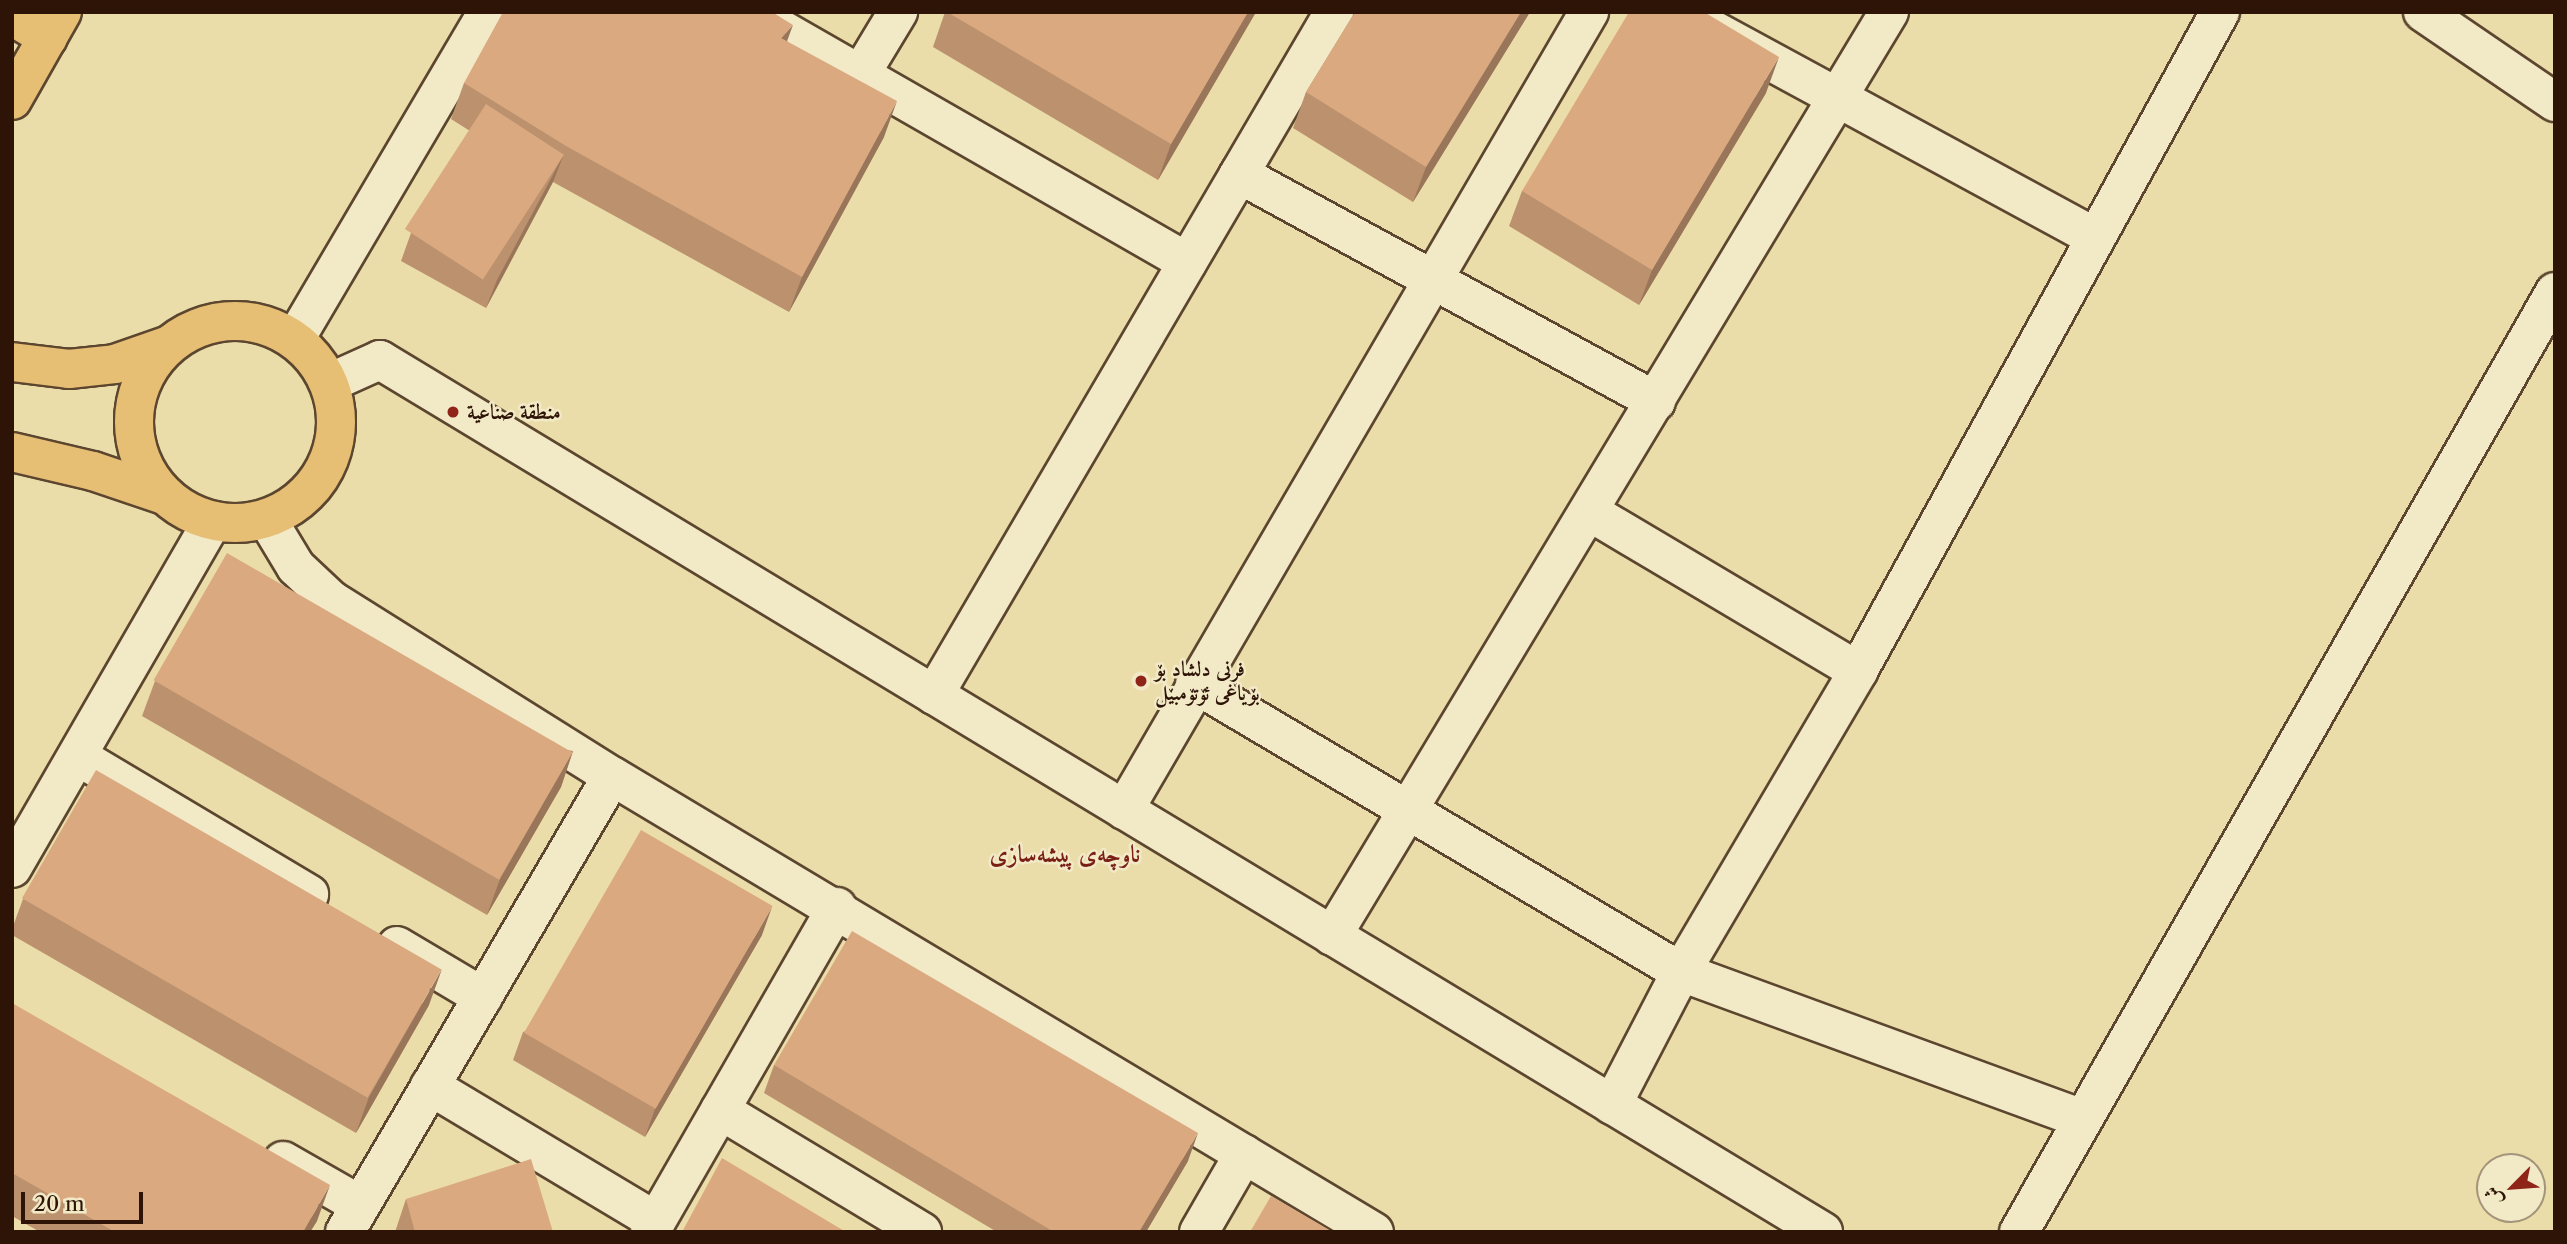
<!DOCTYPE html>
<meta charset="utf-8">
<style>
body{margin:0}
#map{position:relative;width:2567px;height:1244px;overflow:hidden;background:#ebdda9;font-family:"Libre Caslon Text",Amiri,serif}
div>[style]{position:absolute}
.roads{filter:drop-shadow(2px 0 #5c462f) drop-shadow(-2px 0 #5c462f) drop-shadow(0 2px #5c462f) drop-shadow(0 -2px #5c462f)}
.minor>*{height:38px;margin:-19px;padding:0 19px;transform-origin:19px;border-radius:19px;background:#f2e9c7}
.major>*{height:38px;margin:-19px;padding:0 19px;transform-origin:19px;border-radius:19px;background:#e6be74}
.major>.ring{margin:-19px;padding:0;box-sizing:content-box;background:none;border:38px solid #e6be74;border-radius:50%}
.wall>*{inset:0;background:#bb916e}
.shaded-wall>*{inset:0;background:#99765a}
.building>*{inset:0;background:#daa980;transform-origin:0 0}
.dots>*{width:19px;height:19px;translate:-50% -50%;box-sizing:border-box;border:4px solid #f2e9c7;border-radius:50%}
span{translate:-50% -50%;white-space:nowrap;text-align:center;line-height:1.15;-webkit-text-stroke:5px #f2e9c7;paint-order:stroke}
.poi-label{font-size:21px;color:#2d1406;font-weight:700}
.left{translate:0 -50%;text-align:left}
.quarter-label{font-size:24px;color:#7a1f14;font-weight:700}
.frame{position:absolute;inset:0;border:14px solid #2d1406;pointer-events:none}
.north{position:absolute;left:2476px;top:1153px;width:70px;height:70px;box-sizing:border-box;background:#f2e9c7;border:2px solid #a3947a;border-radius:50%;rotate:245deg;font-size:19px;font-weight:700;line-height:28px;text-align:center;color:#2d1406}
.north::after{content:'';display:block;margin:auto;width:24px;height:32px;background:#8f2418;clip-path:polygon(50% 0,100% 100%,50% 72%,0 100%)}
.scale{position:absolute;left:21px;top:1192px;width:122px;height:32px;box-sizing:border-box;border:4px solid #2d1406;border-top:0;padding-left:9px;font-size:21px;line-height:24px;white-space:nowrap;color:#2d1406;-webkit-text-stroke:5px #f2e9c7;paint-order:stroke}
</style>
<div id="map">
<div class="roads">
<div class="minor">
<div style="left:751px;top:12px;width:503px;rotate:29.83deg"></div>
<div style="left:1680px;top:12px;width:473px;rotate:28.5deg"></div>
<div style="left:2423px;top:12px;width:160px;rotate:34.3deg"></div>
<div style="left:860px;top:75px;width:74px;rotate:-58.9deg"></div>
<div style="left:1239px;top:174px;width:475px;rotate:28.6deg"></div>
<div style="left:295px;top:339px;width:380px;rotate:-59.5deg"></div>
<div style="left:329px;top:383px;width:56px;rotate:-24.3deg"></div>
<div style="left:380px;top:360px;width:1686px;rotate:31.14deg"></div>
<div style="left:1590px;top:512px;width:312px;rotate:30.7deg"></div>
<div style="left:267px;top:519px;width:56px;rotate:58.9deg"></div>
<div style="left:296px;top:567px;width:48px;rotate:43.3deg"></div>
<div style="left:331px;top:600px;width:332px;rotate:32.1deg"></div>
<div style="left:612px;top:776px;width:888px;rotate:30.9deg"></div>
<div style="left:1195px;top:684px;width:565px;rotate:30.65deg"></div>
<div style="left:1681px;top:972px;width:428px;rotate:20.1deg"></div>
<div style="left:934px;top:695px;width:792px;rotate:-59.64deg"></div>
<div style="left:79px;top:757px;width:268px;rotate:30.8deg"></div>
<div style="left:1124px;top:810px;width:924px;rotate:-59.77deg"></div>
<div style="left:12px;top:868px;width:401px;rotate:-60deg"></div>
<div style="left:1332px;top:936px;width:1079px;rotate:-58.92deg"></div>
<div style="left:397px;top:946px;width:100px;rotate:30.7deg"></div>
<div style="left:430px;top:1086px;width:263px;rotate:30.9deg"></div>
<div style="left:1612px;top:1105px;width:150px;rotate:-62.6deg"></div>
<div style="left:1681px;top:972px;width:349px;rotate:-59.5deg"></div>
<div style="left:1858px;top:671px;width:752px;rotate:-61.22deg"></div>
<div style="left:720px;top:1110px;width:236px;rotate:31.1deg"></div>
<div style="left:283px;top:1161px;width:89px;rotate:29.7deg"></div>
<div style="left:345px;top:1232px;width:528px;rotate:-59.65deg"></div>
<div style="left:650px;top:1232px;width:375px;rotate:-60.1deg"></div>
<div style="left:1199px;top:1232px;width:90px;rotate:-60deg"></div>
<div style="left:2019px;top:1232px;width:1082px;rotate:-60.31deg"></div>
</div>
<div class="major">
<div style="left:12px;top:16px;width:42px;rotate:31.4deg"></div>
<div style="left:12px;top:100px;width:101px;rotate:-60.4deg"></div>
<div class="ring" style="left:134px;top:321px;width:164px;height:164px"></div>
<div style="left:12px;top:362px;width:57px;rotate:7deg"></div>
<div style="left:69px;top:369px;width:46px;rotate:-6.2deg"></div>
<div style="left:115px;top:364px;width:54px;rotate:-19.4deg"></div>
<div style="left:12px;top:452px;width:83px;rotate:13.2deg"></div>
<div style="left:93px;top:471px;width:75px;rotate:18.7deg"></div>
</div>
</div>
<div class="wall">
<div style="clip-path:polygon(945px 12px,1256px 12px,1158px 180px,933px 47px)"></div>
<div style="clip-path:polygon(1355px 12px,1530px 12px,1413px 202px,1293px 128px,1306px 92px)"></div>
<div style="clip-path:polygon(787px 41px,884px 137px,789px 312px,553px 182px,486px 308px,401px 261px,411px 233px,470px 131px,451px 119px,464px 83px)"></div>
<div style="clip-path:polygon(1766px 93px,1639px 305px,1509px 226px,1522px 191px)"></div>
<div style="clip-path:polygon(155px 681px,573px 751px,561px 787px,487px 915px,142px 716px)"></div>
<div style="clip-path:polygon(23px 899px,429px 1005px,356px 1133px,12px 935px,12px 929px)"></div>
<div style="clip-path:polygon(762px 935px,645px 1137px,513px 1060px,523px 1032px)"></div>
<div style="clip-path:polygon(12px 1003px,317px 1221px,310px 1232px,40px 1232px,12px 1216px)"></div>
<div style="clip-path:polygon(774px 1065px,1188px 1161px,1146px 1232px,997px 1232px,764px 1093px)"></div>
<div style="clip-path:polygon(406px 1199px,553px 1232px,395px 1232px)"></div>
</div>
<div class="shaded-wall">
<div style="clip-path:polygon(1248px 12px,1256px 12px,1158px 180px,1171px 144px)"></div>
<div style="clip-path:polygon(1521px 12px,1530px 12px,1413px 202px,1426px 167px)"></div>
<div style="clip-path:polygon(793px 25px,780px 60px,781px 38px)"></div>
<div style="clip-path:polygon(1779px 57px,1766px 93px,1639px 305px,1652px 270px)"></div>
<div style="clip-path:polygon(897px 101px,884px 137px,789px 312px,802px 277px)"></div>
<div style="clip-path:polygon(564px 154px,553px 182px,486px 308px,497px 280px)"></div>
<div style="clip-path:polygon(573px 751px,561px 787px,487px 915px,500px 879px)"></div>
<div style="clip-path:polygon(772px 907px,762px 935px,645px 1137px,655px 1109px)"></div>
<div style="clip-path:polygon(442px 969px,429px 1005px,356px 1133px,369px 1097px)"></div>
<div style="clip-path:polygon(1198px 1133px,1188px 1161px,1146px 1232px,1139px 1232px)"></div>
<div style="clip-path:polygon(330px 1185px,317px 1221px,310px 1232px,303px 1232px)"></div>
</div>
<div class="building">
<div style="clip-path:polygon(503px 12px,772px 12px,793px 25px,781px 38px,897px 101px,802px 277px,566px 146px,464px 83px)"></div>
<div style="clip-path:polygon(947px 12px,1248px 12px,1171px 144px)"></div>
<div style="clip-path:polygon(1355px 12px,1521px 12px,1426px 167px,1306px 92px)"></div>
<div style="clip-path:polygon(1629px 12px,1704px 12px,1779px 57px,1652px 270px,1522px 191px)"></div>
<div style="left:486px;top:104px;width:93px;height:149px;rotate:33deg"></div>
<div style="left:227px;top:553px;width:399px;height:147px;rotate:30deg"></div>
<div style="left:96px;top:770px;width:399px;height:148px;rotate:30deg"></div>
<div style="left:641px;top:830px;width:152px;height:234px;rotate:30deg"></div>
<div style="clip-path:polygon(852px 931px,1198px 1133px,1139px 1232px,1054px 1232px,774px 1065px)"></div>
<div style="clip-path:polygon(12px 1003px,330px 1185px,303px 1232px,115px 1232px,12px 1173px)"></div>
<div style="clip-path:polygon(722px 1158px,846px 1232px,682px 1232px)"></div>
<div style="clip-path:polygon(531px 1159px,553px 1232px,415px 1232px,406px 1199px)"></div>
<div style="clip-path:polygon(1271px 1196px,1333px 1232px,1250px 1232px)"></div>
</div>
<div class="dots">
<div style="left:453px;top:412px;background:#8f2418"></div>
<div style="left:1141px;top:681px;background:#8f2418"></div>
</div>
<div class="poi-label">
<span class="left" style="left:467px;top:412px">منطقة صناعية</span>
<span class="left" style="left:1155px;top:681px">فڕنی دلشاد بۆ<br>بۆیاغی ئۆتۆمبێل</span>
</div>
<div class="quarter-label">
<span style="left:1065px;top:854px">ناوچەی پیشەسازی</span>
</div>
<div class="frame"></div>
<div class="north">ش</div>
<div class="scale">20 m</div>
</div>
